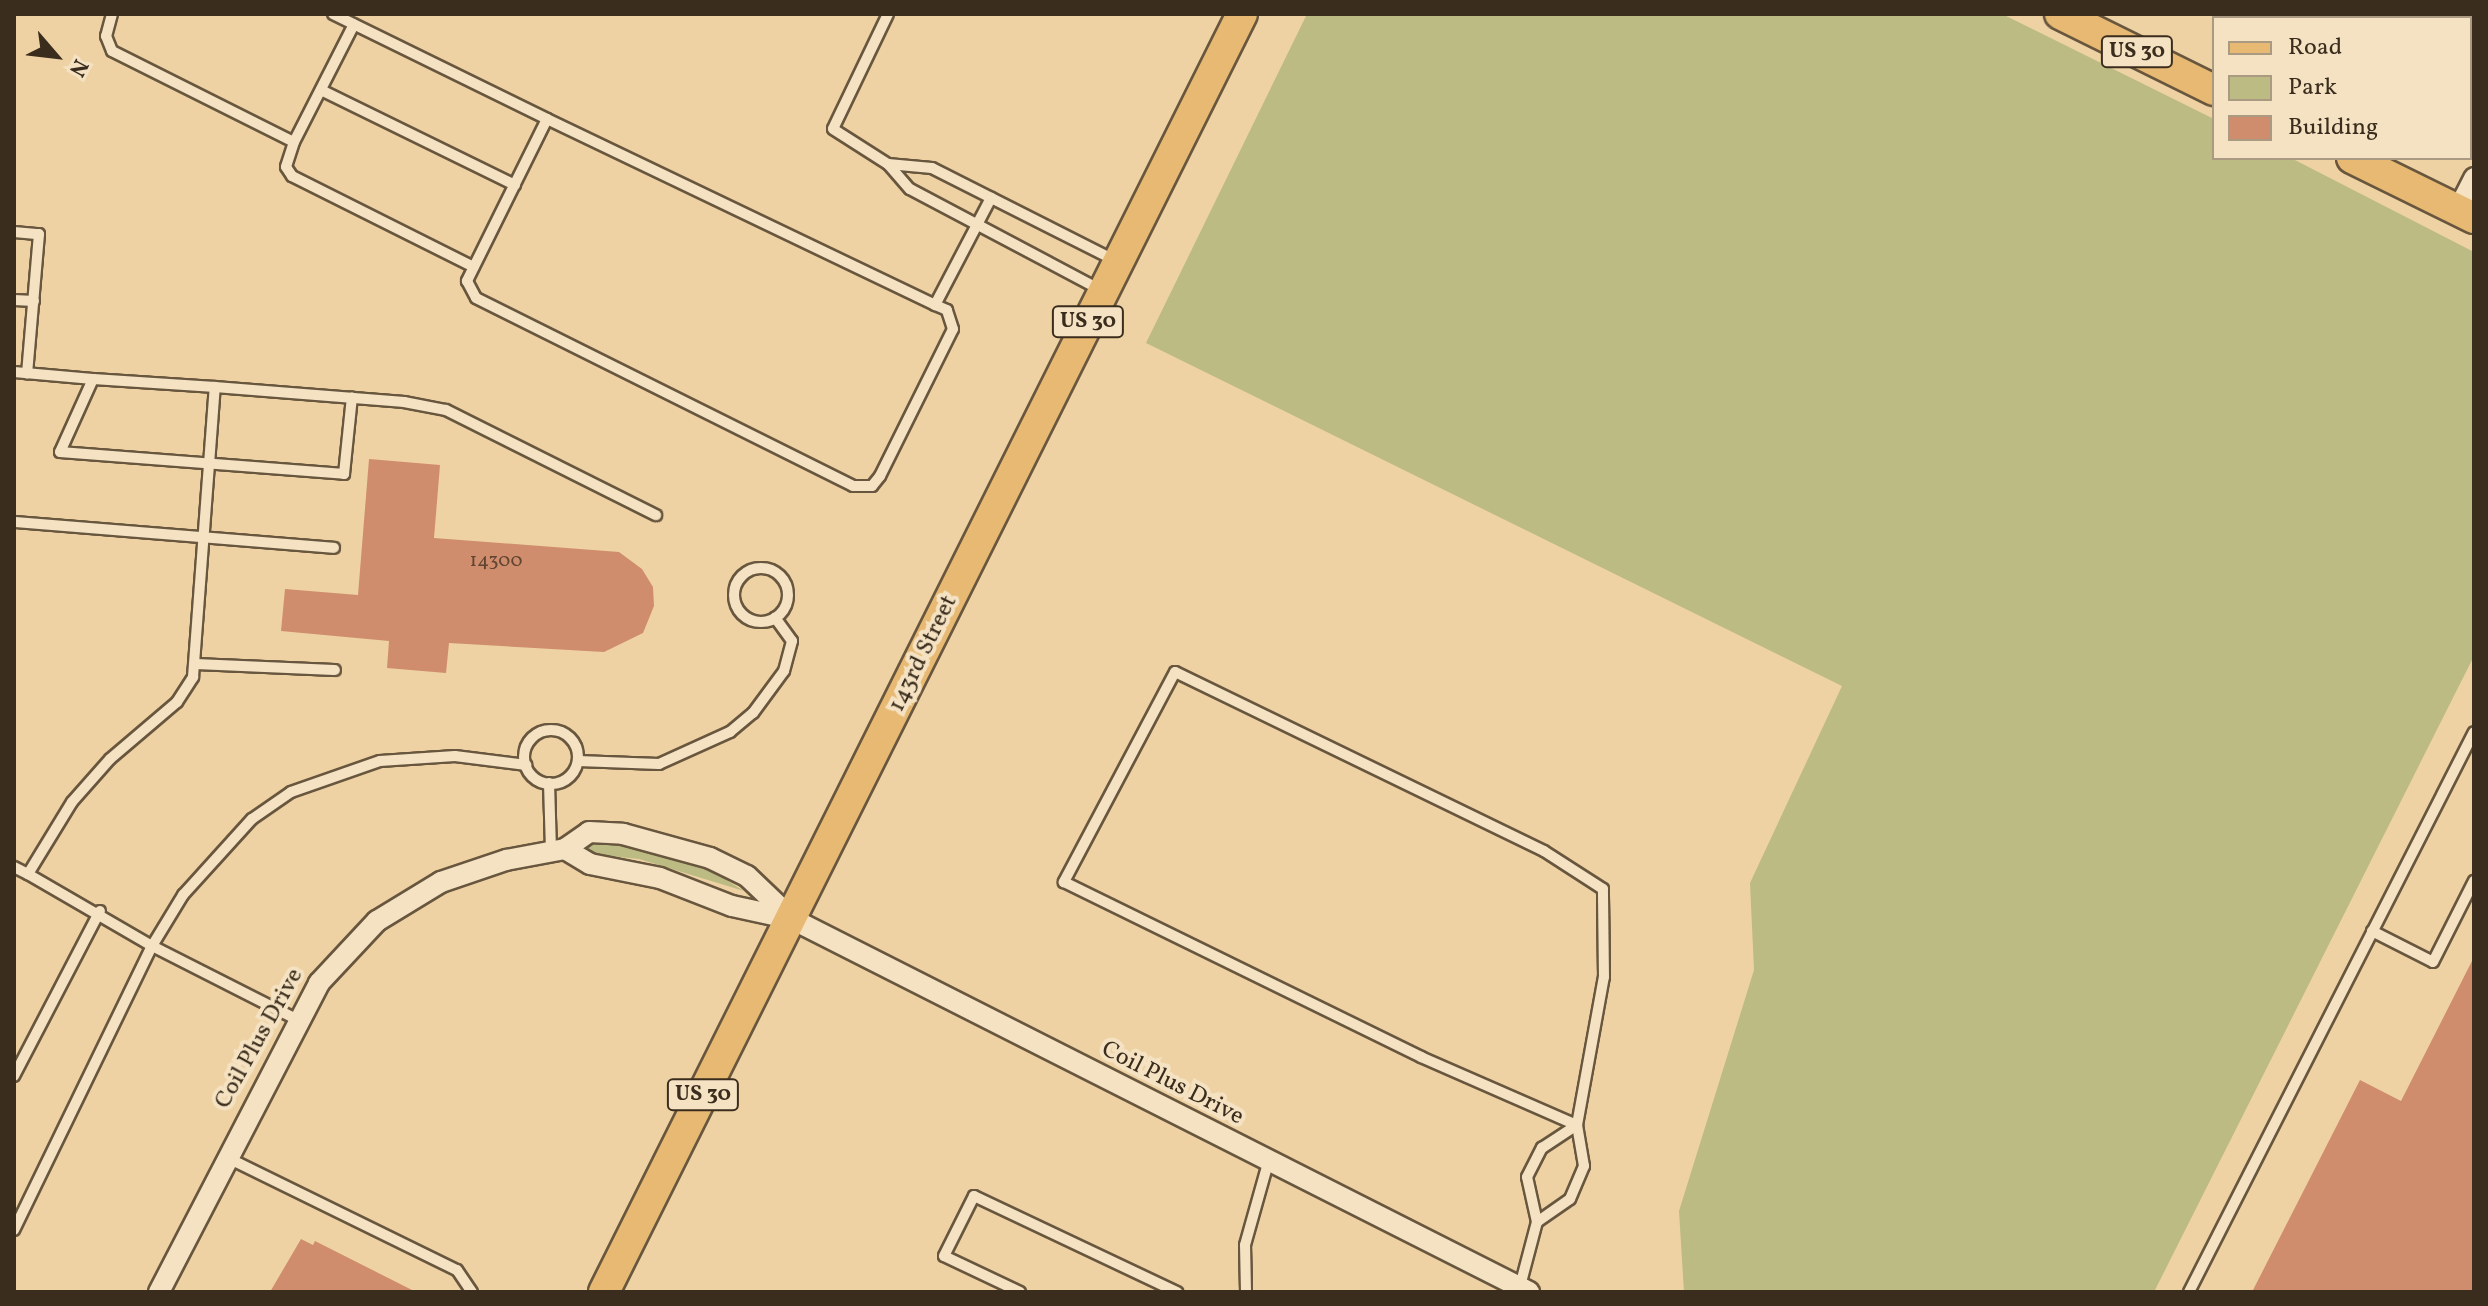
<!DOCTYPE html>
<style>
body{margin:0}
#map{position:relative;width:2488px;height:1306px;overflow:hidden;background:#eed2a3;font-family:Vollkorn,serif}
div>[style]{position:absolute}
.green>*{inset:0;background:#bcbb83}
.building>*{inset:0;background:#cf8d6e}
.roads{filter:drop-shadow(2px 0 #68563e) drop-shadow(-2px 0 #68563e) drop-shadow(0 2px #68563e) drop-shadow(0 -2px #68563e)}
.service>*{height:10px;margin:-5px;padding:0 5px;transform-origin:5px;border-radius:5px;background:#f4e2c3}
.service>.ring{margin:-5px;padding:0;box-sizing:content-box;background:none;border:10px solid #f4e2c3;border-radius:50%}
.minor>*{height:20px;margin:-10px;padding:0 10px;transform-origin:10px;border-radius:10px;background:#f4e2c3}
.primary>*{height:30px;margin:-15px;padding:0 15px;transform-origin:15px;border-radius:15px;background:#e7b972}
span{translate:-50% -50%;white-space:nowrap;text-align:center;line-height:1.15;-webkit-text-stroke:8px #f4e2c3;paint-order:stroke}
.number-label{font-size:20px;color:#604531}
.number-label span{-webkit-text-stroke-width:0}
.shield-label span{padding:2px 6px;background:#f4e2c3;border:2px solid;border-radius:6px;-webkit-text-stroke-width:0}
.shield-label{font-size:22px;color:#3b2d1d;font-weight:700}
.street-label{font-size:24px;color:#3b2d1d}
.frame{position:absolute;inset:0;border:16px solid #3b2d1d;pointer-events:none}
.legend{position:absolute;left:2212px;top:16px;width:260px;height:144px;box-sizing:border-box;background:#f4e2c3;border:2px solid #aa9a81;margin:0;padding:10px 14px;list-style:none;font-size:24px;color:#3b2d1d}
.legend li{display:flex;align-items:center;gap:16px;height:40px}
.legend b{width:40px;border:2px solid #aa9a81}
.north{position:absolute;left:16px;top:16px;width:80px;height:80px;-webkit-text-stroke:6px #f4e2c3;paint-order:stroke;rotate:118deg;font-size:22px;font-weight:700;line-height:32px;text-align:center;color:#3b2d1d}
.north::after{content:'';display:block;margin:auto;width:28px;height:36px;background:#3b2d1d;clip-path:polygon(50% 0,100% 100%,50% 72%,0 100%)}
</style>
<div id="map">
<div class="green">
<div style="clip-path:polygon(1307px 14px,2002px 14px,2214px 119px,2214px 158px,2291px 158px,2474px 252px,2474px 656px,2154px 1292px,1684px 1292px,1679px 1211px,1754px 970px,1750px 883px,1842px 686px,1146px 343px)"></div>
<div style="clip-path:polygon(588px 842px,647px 849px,706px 867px,744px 891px,639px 859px,590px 854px,583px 849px)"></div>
</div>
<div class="building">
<div style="clip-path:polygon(369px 459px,440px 465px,434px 538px,619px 552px,642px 569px,653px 587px,654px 606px,643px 633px,604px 652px,449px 643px,446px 673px,387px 668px,389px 641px,281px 631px,285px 589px,358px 595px)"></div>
<div style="clip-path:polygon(2474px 957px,2474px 1292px,2252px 1292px,2360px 1080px,2401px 1101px)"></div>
<div style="clip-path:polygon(301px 1239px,313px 1245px,315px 1241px,416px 1292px,270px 1292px)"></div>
</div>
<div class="roads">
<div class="service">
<div style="left:112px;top:14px;width:23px;rotate:105deg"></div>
<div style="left:106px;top:36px;width:16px;rotate:68deg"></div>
<div style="left:112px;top:51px;width:203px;rotate:26.6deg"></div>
<div style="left:294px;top:142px;width:132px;rotate:-63deg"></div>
<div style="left:333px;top:14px;width:238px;rotate:26.1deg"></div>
<div style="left:547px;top:119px;width:181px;rotate:116.3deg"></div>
<div style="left:467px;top:281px;width:19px;rotate:62deg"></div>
<div style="left:476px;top:298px;width:421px;rotate:26.5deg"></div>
<div style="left:853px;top:486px;width:19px"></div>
<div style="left:872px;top:486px;width:13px;rotate:-51deg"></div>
<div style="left:880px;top:476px;width:164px;rotate:-63.6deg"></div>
<div style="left:953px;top:329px;width:20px;rotate:-108deg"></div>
<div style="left:947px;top:310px;width:13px;rotate:-157deg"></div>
<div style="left:935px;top:305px;width:121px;rotate:-62.4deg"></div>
<div style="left:888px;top:14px;width:127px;rotate:115.6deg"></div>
<div style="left:833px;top:129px;width:65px;rotate:32.5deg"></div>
<div style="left:888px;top:164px;width:33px;rotate:49deg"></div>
<div style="left:910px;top:189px;width:216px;rotate:27.9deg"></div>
<div style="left:2281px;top:14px;width:8px;rotate:30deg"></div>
<div style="left:2445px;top:18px;width:4px;rotate:-63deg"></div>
<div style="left:321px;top:90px;width:216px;rotate:26.1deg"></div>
<div style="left:547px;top:119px;width:430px;rotate:25.6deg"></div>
<div style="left:294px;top:142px;width:26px;rotate:108deg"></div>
<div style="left:286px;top:167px;width:11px;rotate:56deg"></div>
<div style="left:292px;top:176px;width:203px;rotate:26.6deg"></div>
<div style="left:888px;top:164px;width:44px;rotate:5.2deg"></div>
<div style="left:932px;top:168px;width:206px;rotate:26.8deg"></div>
<div style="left:14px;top:232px;width:25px;rotate:5deg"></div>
<div style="left:39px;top:234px;width:140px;rotate:94.9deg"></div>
<div style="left:14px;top:300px;width:20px;rotate:3deg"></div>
<div style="left:14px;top:372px;width:79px;rotate:5.1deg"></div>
<div style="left:215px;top:387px;width:122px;rotate:-176.2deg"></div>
<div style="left:93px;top:379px;width:80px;rotate:114.3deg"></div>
<div style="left:60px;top:452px;width:285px;rotate:4.4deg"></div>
<div style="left:344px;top:474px;width:77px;rotate:-84.1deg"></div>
<div style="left:14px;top:522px;width:321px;rotate:4.6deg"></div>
<div class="ring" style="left:734px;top:568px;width:44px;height:44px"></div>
<div style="left:195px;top:664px;width:140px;rotate:2.5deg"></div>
<div class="ring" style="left:524px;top:730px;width:44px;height:44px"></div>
<div style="left:578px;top:761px;width:81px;rotate:2.1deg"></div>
<div style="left:659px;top:764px;width:78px;rotate:-24.3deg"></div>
<div style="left:730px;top:732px;width:30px;rotate:-40deg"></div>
<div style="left:753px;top:713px;width:52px;rotate:-53.6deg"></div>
<div style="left:784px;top:671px;width:31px;rotate:-75deg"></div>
<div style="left:792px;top:641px;width:29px;rotate:-126deg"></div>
<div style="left:549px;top:783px;width:69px;rotate:88.3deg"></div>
<div style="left:14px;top:867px;width:16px;rotate:27deg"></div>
<div style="left:2372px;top:931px;width:68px;rotate:26.9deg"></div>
<div style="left:2433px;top:962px;width:91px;rotate:-63.2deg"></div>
<div style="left:296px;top:1019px;width:161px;rotate:-153.1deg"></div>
<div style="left:152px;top:946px;width:143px;rotate:-149.9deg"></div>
<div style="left:28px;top:874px;width:84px;rotate:-58.6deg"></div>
<div style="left:72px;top:802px;width:57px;rotate:-48.5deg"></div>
<div style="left:110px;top:759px;width:88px;rotate:-40.4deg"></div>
<div style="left:177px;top:702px;width:30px;rotate:-57deg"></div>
<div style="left:193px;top:677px;width:291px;rotate:-85.7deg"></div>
<div style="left:215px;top:387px;width:190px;rotate:4.5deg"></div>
<div style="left:404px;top:402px;width:43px;rotate:10.8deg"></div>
<div style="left:446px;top:410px;width:235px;rotate:26.6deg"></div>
<div style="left:14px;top:1076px;width:186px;rotate:-62.5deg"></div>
<div style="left:228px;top:1158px;width:255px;rotate:26.1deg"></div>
<div style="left:457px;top:1270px;width:27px;rotate:56deg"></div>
<div style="left:1537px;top:1222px;width:40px;rotate:-34.9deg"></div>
<div style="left:1570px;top:1199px;width:36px;rotate:-67deg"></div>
<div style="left:1584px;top:1166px;width:42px;rotate:-99.7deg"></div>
<div style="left:1577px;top:1125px;width:150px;rotate:-79.7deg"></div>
<div style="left:1604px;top:977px;width:88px;rotate:-90.7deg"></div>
<div style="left:1603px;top:889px;width:70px;rotate:-147.2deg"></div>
<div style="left:1544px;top:851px;width:410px;rotate:-154.1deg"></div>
<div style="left:1175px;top:672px;width:238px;rotate:117.9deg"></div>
<div style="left:1064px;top:882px;width:398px;rotate:26.1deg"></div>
<div style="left:1421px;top:1057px;width:170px;rotate:23.6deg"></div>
<div style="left:14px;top:1230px;width:316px;rotate:-64.1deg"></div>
<div style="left:152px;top:946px;width:60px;rotate:-58.7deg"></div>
<div style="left:183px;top:895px;width:103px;rotate:-47.8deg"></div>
<div style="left:252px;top:819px;width:47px;rotate:-34.7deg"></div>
<div style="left:291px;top:792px;width:94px;rotate:-19.2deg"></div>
<div style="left:380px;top:761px;width:75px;rotate:-3.8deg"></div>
<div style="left:455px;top:756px;width:72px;rotate:7.2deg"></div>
<div style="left:1519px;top:1290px;width:70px;rotate:-75.2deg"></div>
<div style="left:1537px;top:1222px;width:46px;rotate:-102.5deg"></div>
<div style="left:1527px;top:1177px;width:33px;rotate:-63deg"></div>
<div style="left:1542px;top:1148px;width:42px;rotate:-33.3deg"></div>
<div style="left:1020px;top:1292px;width:84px;rotate:-154.7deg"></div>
<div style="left:944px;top:1256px;width:67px;rotate:-63.4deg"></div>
<div style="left:974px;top:1196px;width:225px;rotate:25.3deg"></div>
<div style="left:1246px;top:1292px;width:47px;rotate:-91.2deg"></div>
<div style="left:1245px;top:1245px;width:85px;rotate:-74.3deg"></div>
<div style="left:2189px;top:1292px;width:628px;rotate:-63.03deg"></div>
</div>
<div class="minor">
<div style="left:2458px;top:210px;width:36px;rotate:-63deg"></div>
<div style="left:565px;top:849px;width:29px;rotate:31deg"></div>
<div style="left:590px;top:864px;width:71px;rotate:11.3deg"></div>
<div style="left:660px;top:878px;width:77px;rotate:21.3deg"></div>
<div style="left:732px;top:906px;width:61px;rotate:12.2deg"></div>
<div style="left:792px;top:919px;width:826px;rotate:26.84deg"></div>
<div style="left:159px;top:1292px;width:348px;rotate:-62.6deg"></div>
<div style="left:319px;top:983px;width:85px;rotate:-46.9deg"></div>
<div style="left:377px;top:921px;width:75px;rotate:-31.4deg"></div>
<div style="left:441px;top:882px;width:69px;rotate:-18.7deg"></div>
<div style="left:506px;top:860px;width:60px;rotate:-10.6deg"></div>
<div style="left:565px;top:849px;width:29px;rotate:-35deg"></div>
<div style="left:589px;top:832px;width:34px;rotate:3deg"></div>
<div style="left:623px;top:834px;width:90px;rotate:15.4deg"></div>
<div style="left:710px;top:858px;width:41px;rotate:25.9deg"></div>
<div style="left:747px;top:876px;width:62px;rotate:43.7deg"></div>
</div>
<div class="primary">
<div style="left:2060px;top:14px;width:172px;rotate:26.3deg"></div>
<div style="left:2352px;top:158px;width:136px;rotate:26.2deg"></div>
<div style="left:604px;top:1292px;width:1428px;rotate:-63.47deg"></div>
</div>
</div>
<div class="number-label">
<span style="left:496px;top:561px">14300</span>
</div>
<div class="shield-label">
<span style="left:2137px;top:52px">US 30</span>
<span style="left:1088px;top:322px">US 30</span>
<span style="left:703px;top:1095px">US 30</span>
</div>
<div class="street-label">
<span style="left:924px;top:654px;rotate:-64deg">143rd Street</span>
<span style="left:260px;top:1039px;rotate:-61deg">Coil Plus Drive</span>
<span style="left:1172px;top:1084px;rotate:27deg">Coil Plus Drive</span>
</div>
<div class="frame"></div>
<ul class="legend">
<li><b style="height:10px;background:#e7b972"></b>Road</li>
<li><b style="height:22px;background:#bcbb83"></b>Park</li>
<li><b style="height:22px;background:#cf8d6e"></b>Building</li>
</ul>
<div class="north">N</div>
</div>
